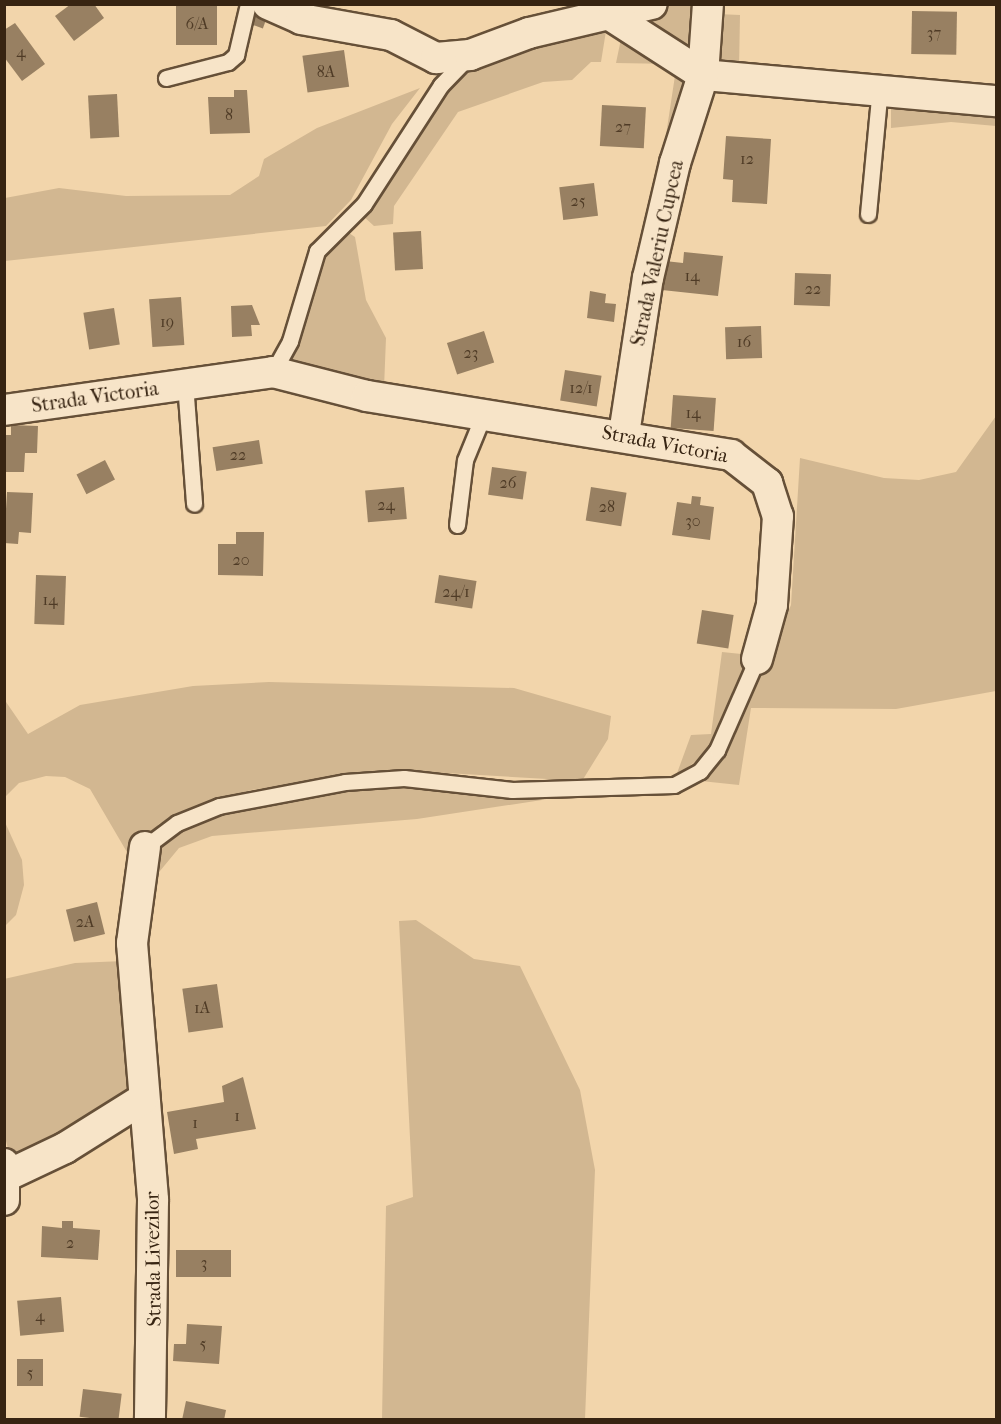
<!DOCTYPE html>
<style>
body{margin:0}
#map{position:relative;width:1001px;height:1424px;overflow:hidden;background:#f2d5ab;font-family:"IM FELL French Canon",serif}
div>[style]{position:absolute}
.green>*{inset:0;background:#d2b791}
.building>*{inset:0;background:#988062;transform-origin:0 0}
.roads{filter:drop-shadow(2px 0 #665038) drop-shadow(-2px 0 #665038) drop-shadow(0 2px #665038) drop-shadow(0 -2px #665038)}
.lane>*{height:15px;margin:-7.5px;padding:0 7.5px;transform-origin:7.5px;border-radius:7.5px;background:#f7e4c8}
.street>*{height:30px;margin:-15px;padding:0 15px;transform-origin:15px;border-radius:15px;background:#f7e4c8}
span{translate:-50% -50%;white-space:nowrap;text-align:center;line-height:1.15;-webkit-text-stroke:4.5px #f7e4c8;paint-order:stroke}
.number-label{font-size:16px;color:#4f3b26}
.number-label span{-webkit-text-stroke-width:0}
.street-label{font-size:20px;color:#372412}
.frame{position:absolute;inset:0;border:6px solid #372412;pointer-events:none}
</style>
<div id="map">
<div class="green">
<div style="clip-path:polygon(663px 5px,700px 5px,695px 57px,635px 19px)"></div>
<div style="clip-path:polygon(717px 14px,740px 15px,739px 68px,720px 60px,712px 47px)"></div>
<div style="clip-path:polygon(606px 31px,601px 62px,591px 62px,572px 80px,543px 82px,458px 112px,394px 206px,393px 224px,374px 226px,362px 215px,452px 80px,471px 63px,513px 48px)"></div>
<div style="clip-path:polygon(622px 34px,675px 62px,683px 74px,680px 121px,668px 163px,661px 168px,676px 69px,673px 64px,616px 63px)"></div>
<div style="clip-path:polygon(420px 88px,392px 124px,351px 200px,326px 226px,5px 261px,5px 198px,59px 188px,126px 196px,230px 195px,259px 176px,264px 159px,317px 128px)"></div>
<div style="clip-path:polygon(891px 104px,996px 114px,996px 126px,951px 122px,891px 128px)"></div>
<div style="clip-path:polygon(346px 231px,355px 237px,366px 300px,386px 338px,384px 388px,289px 370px,314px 273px)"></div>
<div style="clip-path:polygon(996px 416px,996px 691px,896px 709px,751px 708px,739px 785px,701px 781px,724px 757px,791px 605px,800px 458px,884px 478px,919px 480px,956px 472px)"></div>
<div style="clip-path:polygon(722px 652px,751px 655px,712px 749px,676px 776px,691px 735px,711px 734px)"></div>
<div style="clip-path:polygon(269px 682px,514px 688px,611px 716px,608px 739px,582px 781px,394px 770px,251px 790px,191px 808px,159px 824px,131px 859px,90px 789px,65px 777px,46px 776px,19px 783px,5px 797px,4px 699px,28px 734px,80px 705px,193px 686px)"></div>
<div style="clip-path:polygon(399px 784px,542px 800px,417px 819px,212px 836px,179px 848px,155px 877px,150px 861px,164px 839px,196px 821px,270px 800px)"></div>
<div style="clip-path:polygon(4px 820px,22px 860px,24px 885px,16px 915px,5px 926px)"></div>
<div style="clip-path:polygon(416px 920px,474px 959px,520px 966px,580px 1090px,595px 1170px,585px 1419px,382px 1419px,386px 1206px,413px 1197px,399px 921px)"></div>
<div style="clip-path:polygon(124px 961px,135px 1096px,21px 1155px,9px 1153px,5px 1137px,4px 979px,75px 963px)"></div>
</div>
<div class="building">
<div style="clip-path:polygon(71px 4px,94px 4px,104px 18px,74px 41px,55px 16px)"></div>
<div style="left:176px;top:5px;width:41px;height:40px"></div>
<div style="left:912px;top:11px;width:45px;height:43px;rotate:1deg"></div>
<div style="left:255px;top:15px;width:12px;height:10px;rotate:20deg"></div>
<div style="clip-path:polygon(15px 23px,45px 64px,22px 81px,4px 57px,4px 30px)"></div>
<div style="left:344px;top:50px;width:37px;height:42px;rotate:82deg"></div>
<div style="clip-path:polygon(234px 90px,247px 90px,250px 133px,210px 134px,208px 97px,234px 97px)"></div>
<div style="left:117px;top:94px;width:43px;height:29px;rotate:87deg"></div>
<div style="left:602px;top:105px;width:44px;height:41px;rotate:3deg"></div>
<div style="clip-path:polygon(726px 136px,771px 139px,767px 204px,732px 202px,733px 180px,723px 179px)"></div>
<div style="left:594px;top:183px;width:33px;height:35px;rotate:83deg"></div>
<div style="left:421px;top:231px;width:38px;height:28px;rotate:87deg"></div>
<div style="clip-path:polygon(684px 252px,723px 256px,718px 296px,662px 290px,665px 261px,683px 263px)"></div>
<div style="left:795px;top:273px;width:36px;height:32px;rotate:2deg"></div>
<div style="clip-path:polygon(590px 291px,606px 294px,605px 303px,616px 304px,614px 322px,587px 318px)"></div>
<div style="left:181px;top:297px;width:48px;height:32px;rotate:86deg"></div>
<div style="clip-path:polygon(252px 305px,260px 325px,251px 325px,252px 336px,232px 337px,231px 306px)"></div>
<div style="left:114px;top:308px;width:37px;height:31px;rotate:81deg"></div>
<div style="left:761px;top:326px;width:32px;height:36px;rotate:88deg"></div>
<div style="left:484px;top:331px;width:33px;height:39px;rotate:72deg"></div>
<div style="left:565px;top:370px;width:37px;height:31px;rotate:9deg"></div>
<div style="left:673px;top:395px;width:43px;height:33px;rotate:4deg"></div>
<div style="clip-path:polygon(11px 425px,38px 426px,37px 453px,25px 453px,24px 472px,4px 472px,4px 435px,11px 435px)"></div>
<div style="left:259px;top:440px;width:24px;height:47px;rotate:81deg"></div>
<div style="left:105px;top:460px;width:22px;height:32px;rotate:63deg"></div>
<div style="left:492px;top:467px;width:35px;height:28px;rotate:8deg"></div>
<div style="left:404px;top:487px;width:32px;height:39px;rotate:85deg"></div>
<div style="left:591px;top:487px;width:36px;height:34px;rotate:9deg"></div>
<div style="clip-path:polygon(7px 492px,33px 493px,31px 533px,19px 532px,18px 544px,4px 543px)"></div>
<div style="clip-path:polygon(692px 496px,701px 497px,700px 505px,714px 507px,710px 540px,672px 535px,677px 502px,691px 504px)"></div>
<div style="clip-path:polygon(236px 532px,264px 532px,263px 576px,218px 575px,218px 544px,236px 544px)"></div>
<div style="left:36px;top:575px;width:30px;height:49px;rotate:2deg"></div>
<div style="left:439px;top:575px;width:38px;height:28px;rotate:9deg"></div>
<div style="left:702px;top:610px;width:32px;height:34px;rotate:9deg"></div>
<div style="left:97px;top:902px;width:33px;height:32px;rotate:76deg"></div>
<div style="left:217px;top:984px;width:44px;height:35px;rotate:82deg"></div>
<div style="clip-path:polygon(243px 1077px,256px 1129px,196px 1139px,198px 1149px,174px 1154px,167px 1112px,224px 1102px,222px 1086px)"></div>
<div style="clip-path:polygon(62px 1221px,73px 1221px,73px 1228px,100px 1230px,98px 1260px,41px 1257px,42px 1226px,62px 1228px)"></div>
<div style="left:176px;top:1250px;width:55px;height:27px"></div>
<div style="left:61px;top:1297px;width:35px;height:44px;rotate:85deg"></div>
<div style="clip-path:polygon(187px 1324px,222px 1326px,219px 1364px,173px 1361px,174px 1344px,186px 1344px)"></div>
<div style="left:17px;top:1359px;width:26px;height:27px"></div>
<div style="left:83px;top:1389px;width:39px;height:28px;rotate:7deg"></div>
<div style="clip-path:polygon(186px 1401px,226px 1410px,224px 1420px,182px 1420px)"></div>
</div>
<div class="roads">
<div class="lane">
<div style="left:166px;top:78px;width:64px;rotate:-14.5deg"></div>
<div style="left:228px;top:62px;width:11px;rotate:-41deg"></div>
<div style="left:236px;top:55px;width:52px;rotate:-76.8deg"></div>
<div style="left:868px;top:214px;width:127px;rotate:-84.6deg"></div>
<div style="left:273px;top:372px;width:35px;rotate:-61deg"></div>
<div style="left:290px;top:341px;width:94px;rotate:-73.3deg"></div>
<div style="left:317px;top:251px;width:66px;rotate:-45deg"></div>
<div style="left:364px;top:204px;width:142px;rotate:-57.1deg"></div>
<div style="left:441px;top:85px;width:39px;rotate:-46deg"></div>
<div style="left:185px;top:383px;width:121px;rotate:85.7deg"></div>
<div style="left:457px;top:525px;width:65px;rotate:-83deg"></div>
<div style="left:465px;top:460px;width:48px;rotate:-67.8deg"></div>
<div style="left:145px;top:847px;width:40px;rotate:-37deg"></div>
<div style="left:177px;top:823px;width:45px;rotate:-22deg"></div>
<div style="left:219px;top:806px;width:128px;rotate:-10.8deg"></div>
<div style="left:345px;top:782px;width:59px;rotate:-3.9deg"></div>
<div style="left:404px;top:778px;width:109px;rotate:6.3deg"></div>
<div style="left:512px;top:790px;width:162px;rotate:-1.8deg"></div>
<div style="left:674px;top:785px;width:30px;rotate:-28deg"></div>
<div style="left:700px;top:771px;width:27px;rotate:-51deg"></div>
<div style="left:717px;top:750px;width:99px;rotate:-66.3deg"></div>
</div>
<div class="street">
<div style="left:268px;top:4px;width:36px;rotate:24deg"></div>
<div style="left:301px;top:19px;width:91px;rotate:10.1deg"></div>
<div style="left:391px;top:35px;width:51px;rotate:27.1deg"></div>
<div style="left:436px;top:58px;width:34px;rotate:-5deg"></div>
<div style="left:470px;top:55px;width:63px;rotate:-20.4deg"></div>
<div style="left:529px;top:33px;width:126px;rotate:-13.3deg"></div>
<div style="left:613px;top:17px;width:107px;rotate:32.8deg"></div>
<div style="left:703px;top:75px;width:294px;rotate:5.1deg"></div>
<div style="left:4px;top:410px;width:272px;rotate:-8deg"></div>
<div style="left:273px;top:372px;width:97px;rotate:14.3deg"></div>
<div style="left:367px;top:396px;width:369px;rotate:9.2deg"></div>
<div style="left:731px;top:455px;width:46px;rotate:37.9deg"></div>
<div style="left:767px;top:483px;width:35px;rotate:72deg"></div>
<div style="left:778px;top:516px;width:89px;rotate:93.9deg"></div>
<div style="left:772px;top:605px;width:56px;rotate:105.5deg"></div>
<div style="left:624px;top:434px;width:158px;rotate:-81.3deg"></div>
<div style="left:648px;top:278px;width:118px;rotate:-76.8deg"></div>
<div style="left:675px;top:163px;width:92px;rotate:-72.3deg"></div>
<div style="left:703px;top:75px;width:71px;rotate:-86deg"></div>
<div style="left:145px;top:847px;width:97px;rotate:97.7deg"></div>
<div style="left:132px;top:943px;width:258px;rotate:85.3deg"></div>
<div style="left:153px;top:1200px;width:220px;rotate:90.8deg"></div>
<div style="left:4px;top:1164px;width:36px;rotate:90deg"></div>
<div style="left:6px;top:1176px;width:65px;rotate:-25.4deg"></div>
<div style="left:65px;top:1148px;width:92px;rotate:-32.1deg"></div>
</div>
</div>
<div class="number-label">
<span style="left:197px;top:24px">6/A</span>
<span style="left:934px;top:33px">37</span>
<span style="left:21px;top:52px">4</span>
<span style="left:326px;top:72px">8A</span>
<span style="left:229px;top:115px">8</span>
<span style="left:623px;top:127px">27</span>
<span style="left:747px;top:159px">12</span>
<span style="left:578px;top:201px">25</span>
<span style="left:692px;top:276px">14</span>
<span style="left:813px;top:289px">22</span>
<span style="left:167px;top:322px">19</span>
<span style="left:744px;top:342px">16</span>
<span style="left:471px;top:353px">23</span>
<span style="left:581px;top:388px">12/1</span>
<span style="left:693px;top:413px">14</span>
<span style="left:238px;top:455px">22</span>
<span style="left:508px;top:483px">26</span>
<span style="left:386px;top:505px">24</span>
<span style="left:607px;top:507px">28</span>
<span style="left:693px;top:521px">30</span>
<span style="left:241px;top:560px">20</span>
<span style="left:456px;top:592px">24/1</span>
<span style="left:50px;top:600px">14</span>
<span style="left:85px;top:922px">2A</span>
<span style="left:202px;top:1008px">1A</span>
<span style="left:237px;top:1116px">1</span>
<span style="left:195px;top:1123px">1</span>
<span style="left:70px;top:1243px">2</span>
<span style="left:204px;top:1263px">3</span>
<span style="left:40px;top:1316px">4</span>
<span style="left:203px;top:1344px">5</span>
<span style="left:30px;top:1373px">5</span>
</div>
<div class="street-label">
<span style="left:657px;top:253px;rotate:-78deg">Strada Valeriu Cupcea</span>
<span style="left:95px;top:397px;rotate:-8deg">Strada Victoria</span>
<span style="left:665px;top:444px;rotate:11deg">Strada Victoria</span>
<span style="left:153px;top:1259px;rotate:-91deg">Strada Livezilor</span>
</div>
<div class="frame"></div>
</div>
